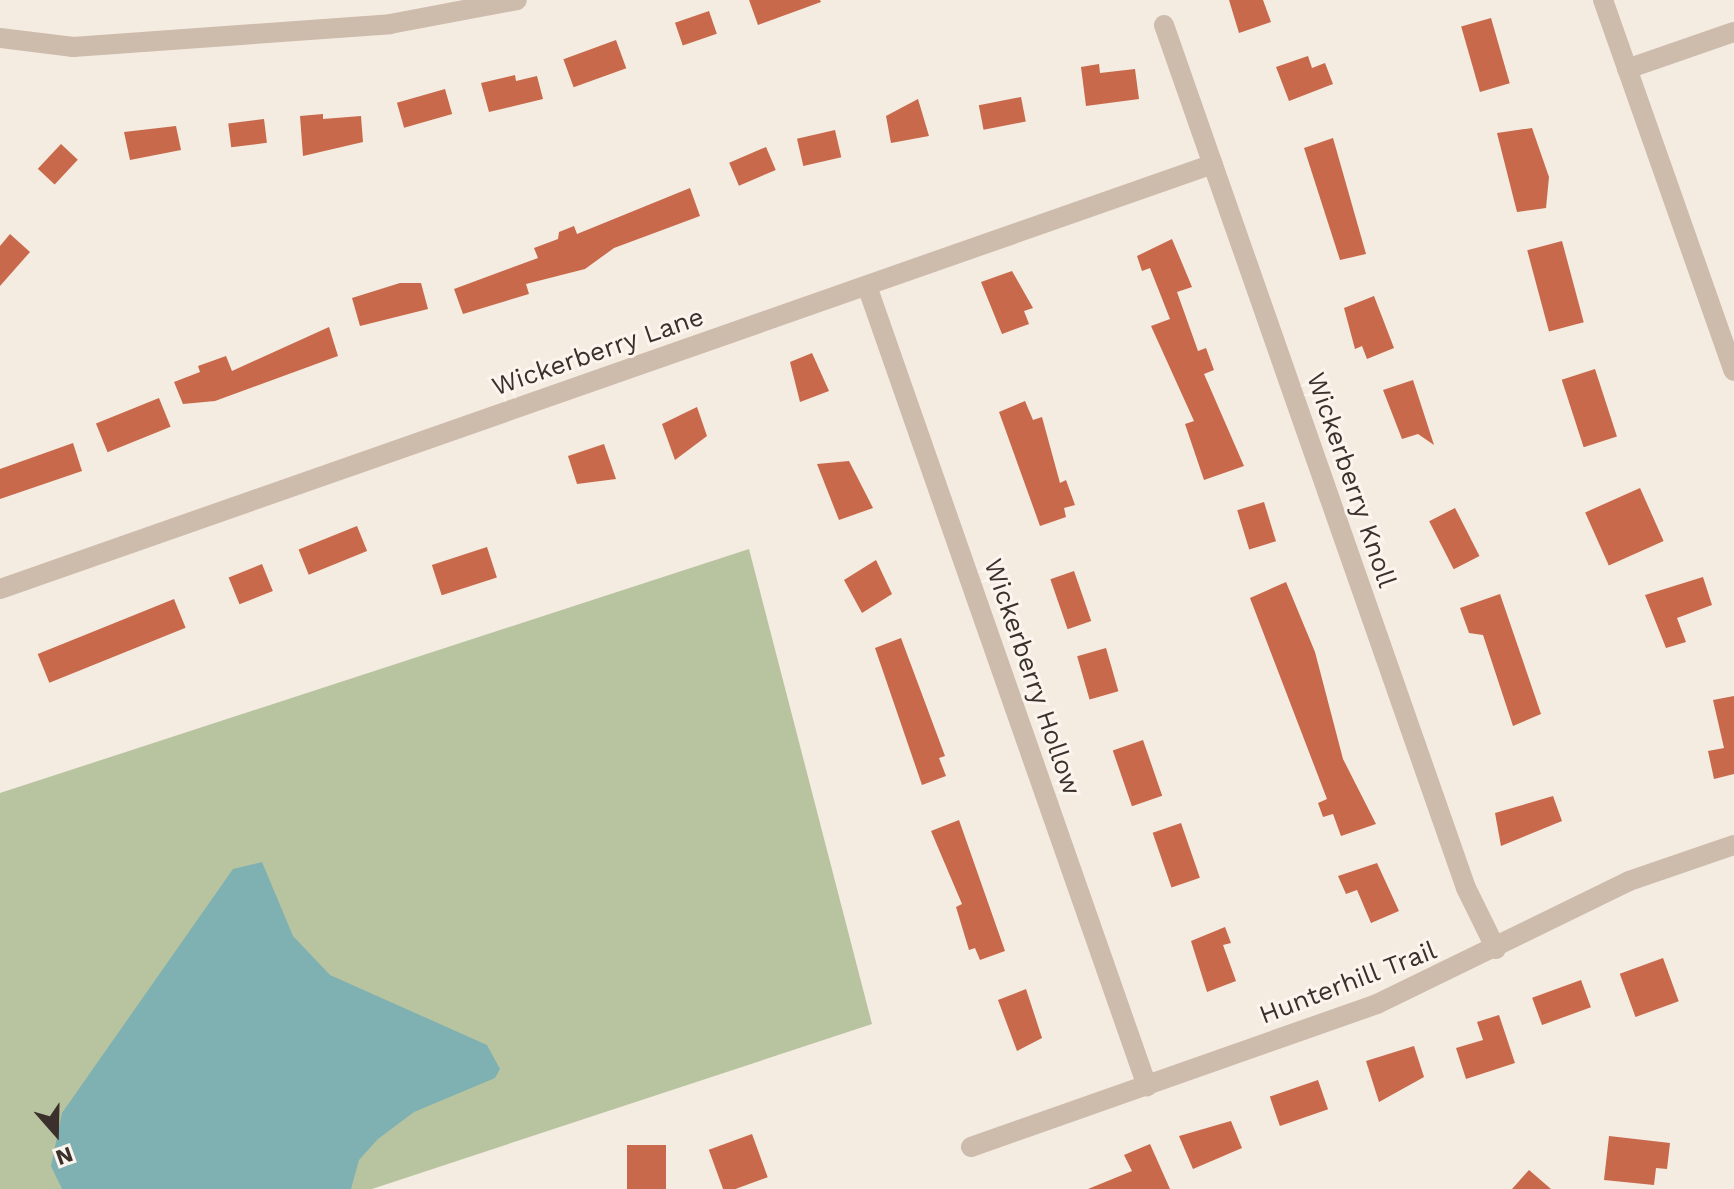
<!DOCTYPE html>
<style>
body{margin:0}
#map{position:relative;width:1734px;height:1189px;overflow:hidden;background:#f4ebe1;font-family:"Work Sans",sans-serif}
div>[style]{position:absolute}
.green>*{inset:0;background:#b8c4a0}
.water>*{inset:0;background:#7fb0b2}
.building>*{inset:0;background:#c8694b;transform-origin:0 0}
.minor>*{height:20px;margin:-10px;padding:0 10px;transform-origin:10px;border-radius:10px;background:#cdbbac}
span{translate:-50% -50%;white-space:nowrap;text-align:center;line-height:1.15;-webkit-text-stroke:6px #fbf5ee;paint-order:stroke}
.street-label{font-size:26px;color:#3b302b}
.north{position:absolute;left:16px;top:1093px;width:80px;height:80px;-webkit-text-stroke:6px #fbf5ee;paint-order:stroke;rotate:160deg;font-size:22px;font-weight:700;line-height:32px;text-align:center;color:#3b302b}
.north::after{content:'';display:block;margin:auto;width:28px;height:36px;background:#3b302b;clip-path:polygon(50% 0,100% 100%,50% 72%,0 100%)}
</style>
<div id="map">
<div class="green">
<div style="clip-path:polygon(749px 549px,872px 1024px,372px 1189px,0 1189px,0 793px)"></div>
</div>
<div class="water">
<div style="clip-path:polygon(262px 862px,293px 936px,330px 975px,487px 1045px,500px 1069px,495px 1078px,414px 1112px,378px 1139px,359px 1160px,351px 1189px,62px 1189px,51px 1166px,62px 1113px,233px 869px)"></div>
</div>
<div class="building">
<div style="clip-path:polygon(749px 0,820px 0,821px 2px,758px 25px)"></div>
<div style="clip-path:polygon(1229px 0,1263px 0,1271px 22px,1239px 33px)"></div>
<div style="left:709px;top:11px;width:24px;height:36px;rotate:71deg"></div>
<div style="left:1491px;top:18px;width:68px;height:31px;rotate:74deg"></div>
<div style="left:616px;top:40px;width:30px;height:56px;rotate:70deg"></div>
<div style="clip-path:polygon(1308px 56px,1312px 68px,1325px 63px,1333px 84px,1289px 101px,1276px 67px)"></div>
<div style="clip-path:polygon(1099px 64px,1100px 73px,1135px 69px,1139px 99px,1086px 106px,1081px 67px)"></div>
<div style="clip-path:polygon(515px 75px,516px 81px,537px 76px,543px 99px,489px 112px,481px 83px)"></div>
<div style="left:445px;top:89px;width:26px;height:50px;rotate:74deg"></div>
<div style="left:1021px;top:97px;width:25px;height:43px;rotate:79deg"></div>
<div style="clip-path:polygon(918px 99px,929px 136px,891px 143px,886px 116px)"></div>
<div style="clip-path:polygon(323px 114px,323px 119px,361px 116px,363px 142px,303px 156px,300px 116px)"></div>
<div style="left:264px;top:119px;width:24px;height:36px;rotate:83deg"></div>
<div style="clip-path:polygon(176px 126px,181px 150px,130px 160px,124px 132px)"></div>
<div style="clip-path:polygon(1532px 128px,1549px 177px,1546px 208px,1517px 212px,1497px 133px)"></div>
<div style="left:835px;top:130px;width:28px;height:39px;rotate:77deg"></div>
<div style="clip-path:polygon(1333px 138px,1366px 254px,1340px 260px,1304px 148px)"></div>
<div style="left:61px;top:144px;width:23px;height:34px;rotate:43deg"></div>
<div style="left:766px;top:147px;width:25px;height:40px;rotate:67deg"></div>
<div style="clip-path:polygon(690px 188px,700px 216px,614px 248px,585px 269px,526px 284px,529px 294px,463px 314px,454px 289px,538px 258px,534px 248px,558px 239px,559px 232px,574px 226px,577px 234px)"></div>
<div style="clip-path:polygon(10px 234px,30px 252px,0 286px,0 246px)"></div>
<div style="clip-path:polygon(1172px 239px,1192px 287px,1177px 292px,1198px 351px,1206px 348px,1214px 370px,1204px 374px,1244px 466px,1204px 480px,1185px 424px,1194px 421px,1151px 326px,1170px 319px,1150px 268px,1142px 271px,1137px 256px)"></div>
<div style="left:1562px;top:241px;width:84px;height:36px;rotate:75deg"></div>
<div style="clip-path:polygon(1012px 271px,1033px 308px,1024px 311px,1029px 324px,1002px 334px,981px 282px)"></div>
<div style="clip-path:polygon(400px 283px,421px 283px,428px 309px,360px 326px,352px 298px)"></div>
<div style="clip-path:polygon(1374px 296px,1394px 348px,1367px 359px,1362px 346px,1355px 349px,1344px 308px)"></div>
<div style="clip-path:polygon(329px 327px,338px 356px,215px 401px,183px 404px,174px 382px,200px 372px,198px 366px,226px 356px,232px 371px)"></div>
<div style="clip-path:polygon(812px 353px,829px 391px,800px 402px,790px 362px)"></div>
<div style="left:1595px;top:369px;width:71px;height:35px;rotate:72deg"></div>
<div style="clip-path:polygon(1413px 380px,1434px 445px,1418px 434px,1402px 439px,1383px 390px)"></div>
<div style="left:159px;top:398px;width:31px;height:68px;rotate:68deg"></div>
<div style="clip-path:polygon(1025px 401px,1033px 420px,1042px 417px,1060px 483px,1066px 480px,1075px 505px,1064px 508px,1066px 517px,1040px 526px,999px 412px)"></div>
<div style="clip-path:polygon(697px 407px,707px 436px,675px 460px,662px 424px)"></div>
<div style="clip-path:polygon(73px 443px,82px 471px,0 499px,0 469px)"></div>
<div style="clip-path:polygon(604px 444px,616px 479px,577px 484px,568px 456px)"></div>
<div style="clip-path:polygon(849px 461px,873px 508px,839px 520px,817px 464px)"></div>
<div style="left:1640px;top:488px;width:58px;height:60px;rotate:66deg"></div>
<div style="left:1264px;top:502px;width:41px;height:28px;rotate:73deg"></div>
<div style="left:1455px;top:508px;width:54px;height:29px;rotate:63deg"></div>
<div style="left:357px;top:526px;width:27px;height:63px;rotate:68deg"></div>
<div style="left:487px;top:547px;width:32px;height:58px;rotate:72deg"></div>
<div style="clip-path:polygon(876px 560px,892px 594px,862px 613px,844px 580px)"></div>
<div style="left:262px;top:564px;width:29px;height:36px;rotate:68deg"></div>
<div style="left:1074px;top:571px;width:53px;height:25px;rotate:71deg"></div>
<div style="clip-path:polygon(1703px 577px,1712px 605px,1677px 618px,1686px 642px,1666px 648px,1645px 595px)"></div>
<div style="clip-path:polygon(1286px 582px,1315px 652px,1343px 759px,1376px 824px,1341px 836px,1333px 814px,1323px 817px,1318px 803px,1327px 799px,1250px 598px)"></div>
<div style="clip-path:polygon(1500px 594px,1541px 714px,1513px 726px,1483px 635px,1469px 633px,1460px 608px)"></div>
<div style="left:174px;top:599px;width:31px;height:147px;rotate:68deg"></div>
<div style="clip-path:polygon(901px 638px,945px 756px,939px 758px,946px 776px,922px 785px,875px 648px)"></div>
<div style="left:1106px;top:648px;width:45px;height:30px;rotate:74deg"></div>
<div style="clip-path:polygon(1734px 696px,1734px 774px,1714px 779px,1708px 751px,1724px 748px,1713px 700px)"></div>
<div style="left:1143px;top:740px;width:59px;height:32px;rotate:71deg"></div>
<div style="clip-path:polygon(1553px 796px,1562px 821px,1501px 846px,1495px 813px)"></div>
<div style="clip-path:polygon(959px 820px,1005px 951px,980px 960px,975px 948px,969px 950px,956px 907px,962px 904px,931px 831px)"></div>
<div style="left:1181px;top:823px;width:58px;height:30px;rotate:71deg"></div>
<div style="clip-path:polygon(1377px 863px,1399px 911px,1371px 923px,1357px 890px,1346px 894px,1338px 876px)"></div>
<div style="clip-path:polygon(1225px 927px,1231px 943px,1223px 945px,1236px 981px,1207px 992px,1191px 941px)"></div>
<div style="left:1663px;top:958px;width:46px;height:46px;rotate:70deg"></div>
<div style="left:1581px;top:980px;width:29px;height:52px;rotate:70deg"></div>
<div style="clip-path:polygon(1026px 989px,1042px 1038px,1017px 1051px,998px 1000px)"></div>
<div style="clip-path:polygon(1499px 1015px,1515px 1063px,1466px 1079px,1456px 1048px,1483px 1040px,1477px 1022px)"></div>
<div style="clip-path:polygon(1414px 1046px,1424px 1077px,1379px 1102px,1366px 1061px)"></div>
<div style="left:1318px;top:1080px;width:31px;height:51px;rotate:71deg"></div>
<div style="clip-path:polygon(1231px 1121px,1242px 1148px,1193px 1169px,1179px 1136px)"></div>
<div style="left:752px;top:1134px;width:46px;height:46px;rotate:70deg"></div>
<div style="clip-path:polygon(1609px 1136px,1670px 1143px,1667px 1169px,1656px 1168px,1654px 1185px,1604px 1180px)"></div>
<div style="clip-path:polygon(1150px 1144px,1170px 1189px,1088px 1189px,1132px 1171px,1124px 1155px)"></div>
<div style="left:627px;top:1145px;width:39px;height:44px"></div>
<div style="clip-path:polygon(1529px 1170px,1551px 1189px,1512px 1189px)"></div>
</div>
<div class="minor">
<div style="left:1603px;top:0;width:393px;rotate:70.6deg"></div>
<div style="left:1164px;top:25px;width:914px;rotate:70.71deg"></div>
<div style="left:1466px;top:888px;width:68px;rotate:63.8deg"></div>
<div style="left:0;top:38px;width:74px;rotate:7deg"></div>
<div style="left:73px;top:47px;width:318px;rotate:-4.1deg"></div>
<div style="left:390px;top:24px;width:129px;rotate:-10.7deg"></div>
<div style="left:1627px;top:69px;width:113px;rotate:-19.1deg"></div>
<div style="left:867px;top:286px;width:848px;rotate:70.71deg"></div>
<div style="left:0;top:589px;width:1285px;rotate:-19.31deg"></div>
<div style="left:971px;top:1147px;width:430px;rotate:-19.4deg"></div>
<div style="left:1377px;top:1004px;width:280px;rotate:-26deg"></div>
<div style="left:1629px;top:881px;width:111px;rotate:-18.9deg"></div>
</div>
<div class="street-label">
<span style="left:598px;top:352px;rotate:-19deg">Wickerberry Lane</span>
<span style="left:1351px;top:480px;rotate:71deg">Wickerberry Knoll</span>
<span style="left:1032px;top:677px;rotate:71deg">Wickerberry Hollow</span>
<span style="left:1348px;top:983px;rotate:-21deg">Hunterhill Trail</span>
</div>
<div class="north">N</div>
</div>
